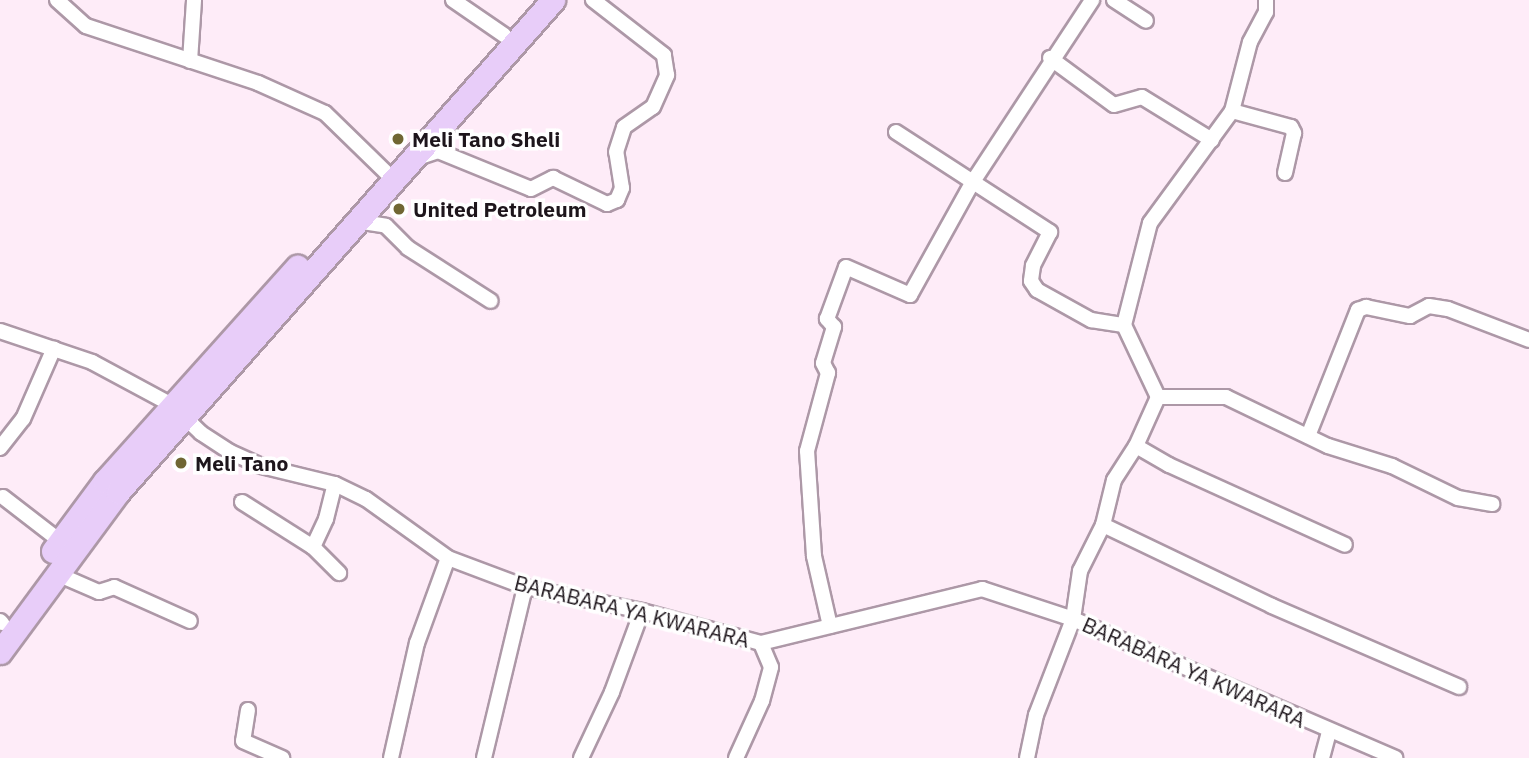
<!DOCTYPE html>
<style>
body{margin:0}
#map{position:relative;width:1529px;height:758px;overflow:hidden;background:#feecf8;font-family:"IBM Plex Sans",sans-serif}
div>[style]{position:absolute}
.roads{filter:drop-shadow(2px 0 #ad98a7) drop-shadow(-2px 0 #ad98a7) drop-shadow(0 2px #ad98a7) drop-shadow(0 -2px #ad98a7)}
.minor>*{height:14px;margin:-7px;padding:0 7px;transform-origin:7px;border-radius:7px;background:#fff}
.primary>*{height:23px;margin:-11.5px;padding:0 11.5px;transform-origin:11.5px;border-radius:11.5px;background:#e8cdf9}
.dots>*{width:19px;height:19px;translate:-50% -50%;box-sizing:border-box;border:4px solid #fff;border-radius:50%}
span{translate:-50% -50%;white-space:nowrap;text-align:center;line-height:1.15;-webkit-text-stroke:7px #fff;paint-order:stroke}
.poi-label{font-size:21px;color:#1d151b;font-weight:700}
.left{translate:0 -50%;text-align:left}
.street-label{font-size:21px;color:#1d151b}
</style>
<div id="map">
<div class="roads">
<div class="minor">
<div style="left:57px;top:0;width:39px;rotate:42deg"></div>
<div style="left:86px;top:26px;width:181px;rotate:18.3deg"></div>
<div style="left:258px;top:83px;width:73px;rotate:24.1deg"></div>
<div style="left:325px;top:113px;width:96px;rotate:44.2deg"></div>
<div style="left:453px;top:0;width:62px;rotate:34.5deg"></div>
<div style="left:1114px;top:0;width:38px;rotate:33deg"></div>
<div style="left:1050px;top:58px;width:79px;rotate:36.3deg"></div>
<div style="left:1114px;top:105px;width:29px;rotate:-16deg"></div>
<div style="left:1142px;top:97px;width:82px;rotate:31.6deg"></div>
<div style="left:190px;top:61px;width:61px;rotate:-86.2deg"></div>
<div style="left:1232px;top:111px;width:61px;rotate:15.2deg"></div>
<div style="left:1291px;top:127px;width:7px;rotate:63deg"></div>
<div style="left:1294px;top:133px;width:41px;rotate:102.7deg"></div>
<div style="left:896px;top:132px;width:184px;rotate:33deg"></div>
<div style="left:1050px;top:232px;width:38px;rotate:117deg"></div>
<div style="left:1033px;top:266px;width:15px;rotate:98deg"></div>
<div style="left:1031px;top:281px;width:11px;rotate:56deg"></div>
<div style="left:1037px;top:290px;width:62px;rotate:29.1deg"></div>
<div style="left:1091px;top:320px;width:33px;rotate:9deg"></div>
<div style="left:417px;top:158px;width:22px;rotate:-18deg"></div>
<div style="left:438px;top:151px;width:100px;rotate:22.2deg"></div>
<div style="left:531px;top:189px;width:25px;rotate:-27deg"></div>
<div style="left:553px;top:178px;width:60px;rotate:25.7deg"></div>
<div style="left:607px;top:204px;width:11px;rotate:-22deg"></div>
<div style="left:617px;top:200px;width:13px;rotate:-67deg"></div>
<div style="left:622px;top:188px;width:36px;rotate:-99deg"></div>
<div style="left:616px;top:152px;width:26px;rotate:-72deg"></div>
<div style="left:624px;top:127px;width:35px;rotate:-35deg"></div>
<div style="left:653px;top:107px;width:35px;rotate:-66deg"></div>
<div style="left:667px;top:75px;width:20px;rotate:-99deg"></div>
<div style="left:664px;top:55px;width:90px;rotate:-142.2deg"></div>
<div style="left:356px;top:221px;width:30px;rotate:9deg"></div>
<div style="left:386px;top:226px;width:31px;rotate:45deg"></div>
<div style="left:408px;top:248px;width:98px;rotate:32.6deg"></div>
<div style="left:0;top:331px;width:97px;rotate:18.6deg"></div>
<div style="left:92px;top:362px;width:91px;rotate:28.3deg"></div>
<div style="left:172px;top:405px;width:40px;rotate:44deg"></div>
<div style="left:201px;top:433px;width:35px;rotate:33deg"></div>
<div style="left:230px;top:452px;width:34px;rotate:24deg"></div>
<div style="left:261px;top:466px;width:76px;rotate:13.7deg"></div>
<div style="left:335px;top:484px;width:34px;rotate:26deg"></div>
<div style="left:366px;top:499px;width:101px;rotate:35.7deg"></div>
<div style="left:448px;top:558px;width:82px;rotate:20.6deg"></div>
<div style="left:525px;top:587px;width:119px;rotate:11.6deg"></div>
<div style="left:642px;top:611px;width:123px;rotate:15.1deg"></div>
<div style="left:761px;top:643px;width:228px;rotate:-13.7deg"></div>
<div style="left:982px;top:589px;width:96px;rotate:18.2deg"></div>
<div style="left:1073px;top:619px;width:351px;rotate:23.3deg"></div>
<div style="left:1158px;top:397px;width:80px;rotate:-115.3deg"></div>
<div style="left:1124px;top:325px;width:105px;rotate:-75.7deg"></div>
<div style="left:1150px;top:223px;width:139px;rotate:-53.8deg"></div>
<div style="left:1232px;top:111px;width:71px;rotate:-75.4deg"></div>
<div style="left:1250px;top:42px;width:34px;rotate:-62deg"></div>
<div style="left:1266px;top:12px;width:12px;rotate:-90deg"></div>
<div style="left:1158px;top:397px;width:68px"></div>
<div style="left:1226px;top:397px;width:113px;rotate:25.7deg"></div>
<div style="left:1328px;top:446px;width:67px;rotate:17.4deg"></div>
<div style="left:1392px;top:466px;width:73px;rotate:25.9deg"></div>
<div style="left:1458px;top:498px;width:35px;rotate:10deg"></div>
<div style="left:1308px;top:436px;width:136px;rotate:-68.4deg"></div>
<div style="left:1358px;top:310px;width:9px;rotate:-21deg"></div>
<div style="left:1366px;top:307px;width:45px;rotate:11.6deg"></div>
<div style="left:1410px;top:316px;width:21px;rotate:-28deg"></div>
<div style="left:1429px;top:306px;width:19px;rotate:9deg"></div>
<div style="left:1448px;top:309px;width:87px;rotate:20.9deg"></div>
<div style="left:1136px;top:446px;width:38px;rotate:30deg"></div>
<div style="left:1169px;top:465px;width:193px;rotate:24.4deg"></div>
<div style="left:0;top:448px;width:37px;rotate:-52deg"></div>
<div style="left:23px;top:419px;width:77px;rotate:-66.4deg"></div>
<div style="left:3px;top:497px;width:72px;rotate:37.7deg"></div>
<div style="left:242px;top:502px;width:84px;rotate:32.4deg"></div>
<div style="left:313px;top:547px;width:37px;rotate:45deg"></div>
<div style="left:1103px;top:525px;width:187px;rotate:25.6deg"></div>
<div style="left:1272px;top:606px;width:204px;rotate:23.4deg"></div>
<div style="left:313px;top:547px;width:31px;rotate:-65deg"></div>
<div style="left:326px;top:519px;width:36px;rotate:-76deg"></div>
<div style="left:55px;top:573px;width:48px;rotate:23.4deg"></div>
<div style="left:99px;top:592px;width:16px;rotate:-18deg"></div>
<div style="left:114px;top:587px;width:83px;rotate:24.1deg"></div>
<div style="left:0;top:621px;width:3px;rotate:45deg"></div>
<div style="left:830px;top:626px;width:72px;rotate:-102.9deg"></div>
<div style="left:814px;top:556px;width:105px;rotate:-93.8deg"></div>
<div style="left:807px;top:451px;width:81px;rotate:-74.9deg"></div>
<div style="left:828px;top:373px;width:11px;rotate:-117deg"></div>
<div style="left:823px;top:363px;width:38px;rotate:-73deg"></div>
<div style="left:834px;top:327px;width:11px;rotate:-131deg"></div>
<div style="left:827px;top:319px;width:55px;rotate:-69.9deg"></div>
<div style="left:846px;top:267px;width:70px;rotate:23.6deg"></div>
<div style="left:910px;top:295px;width:128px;rotate:-61deg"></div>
<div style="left:972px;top:183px;width:219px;rotate:-56.7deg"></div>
<div style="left:248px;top:710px;width:31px;rotate:99deg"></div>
<div style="left:243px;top:741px;width:43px;rotate:23.6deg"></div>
<div style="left:391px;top:758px;width:118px;rotate:-77.3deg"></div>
<div style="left:417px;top:643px;width:90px;rotate:-70deg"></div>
<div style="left:484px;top:758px;width:176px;rotate:-76.5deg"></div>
<div style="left:581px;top:758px;width:73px;rotate:-64.8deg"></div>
<div style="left:612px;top:692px;width:86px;rotate:-69.7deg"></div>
<div style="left:736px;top:758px;width:63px;rotate:-65.5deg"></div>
<div style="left:762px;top:701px;width:35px;rotate:-75deg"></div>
<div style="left:771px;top:667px;width:26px;rotate:-113deg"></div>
<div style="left:1027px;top:758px;width:44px;rotate:-78.2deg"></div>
<div style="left:1036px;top:715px;width:103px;rotate:-68.9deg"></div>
<div style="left:1073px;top:619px;width:49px;rotate:-81.7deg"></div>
<div style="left:1080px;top:571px;width:51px;rotate:-63.4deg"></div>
<div style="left:1103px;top:525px;width:46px;rotate:-76.3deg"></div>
<div style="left:1114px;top:480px;width:40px;rotate:-57.1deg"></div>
<div style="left:1136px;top:446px;width:54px;rotate:-65.8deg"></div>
<div style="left:1322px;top:758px;width:28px;rotate:-75deg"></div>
</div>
<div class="primary">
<div style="left:53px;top:551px;width:87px;rotate:-53.4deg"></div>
<div style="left:105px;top:481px;width:288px;rotate:-48.1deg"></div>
<div style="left:0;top:652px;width:199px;rotate:-53.6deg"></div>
<div style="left:118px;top:492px;width:657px;rotate:-48.52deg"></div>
</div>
</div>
<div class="dots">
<div style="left:398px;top:139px;background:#706633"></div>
<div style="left:399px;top:209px;background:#706633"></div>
<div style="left:181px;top:463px;background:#706633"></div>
</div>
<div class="poi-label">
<span class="left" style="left:412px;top:139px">Meli Tano Sheli</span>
<span class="left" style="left:413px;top:209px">United Petroleum</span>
<span class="left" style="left:195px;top:463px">Meli Tano</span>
</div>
<div class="street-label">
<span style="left:632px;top:611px;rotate:14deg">BARABARA YA KWARARA</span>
<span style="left:1194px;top:672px;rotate:24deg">BARABARA YA KWARARA</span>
</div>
</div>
